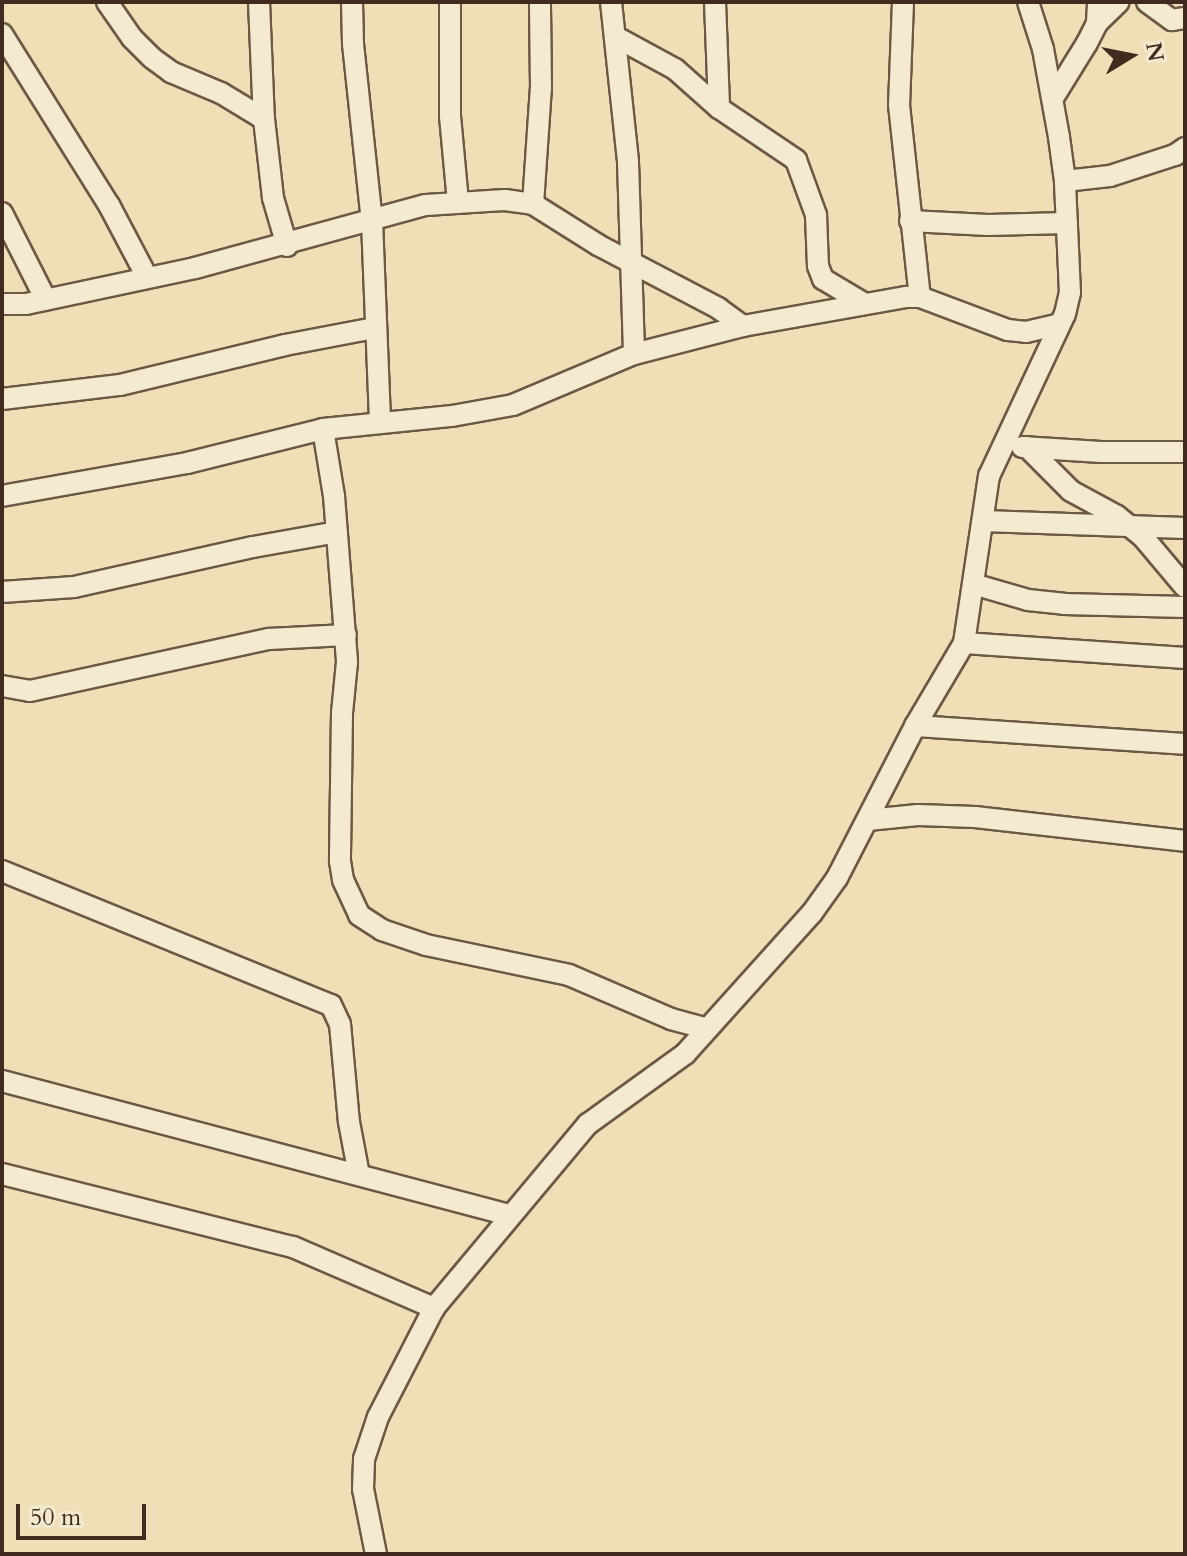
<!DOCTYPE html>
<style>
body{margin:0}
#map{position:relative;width:1187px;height:1556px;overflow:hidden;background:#eedfb7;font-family:Cardo,serif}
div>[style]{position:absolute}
.roads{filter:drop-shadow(2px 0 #6c5844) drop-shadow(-2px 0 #6c5844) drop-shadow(0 2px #6c5844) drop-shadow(0 -2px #6c5844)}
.minor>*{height:20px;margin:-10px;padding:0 10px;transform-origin:10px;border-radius:10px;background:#f4ead0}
span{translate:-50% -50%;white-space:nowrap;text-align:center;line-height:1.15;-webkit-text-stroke:8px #f4ead0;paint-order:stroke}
.frame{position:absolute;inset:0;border:4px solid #412b1e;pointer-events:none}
.north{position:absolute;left:1091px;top:16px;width:80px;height:80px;-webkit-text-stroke:6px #f4ead0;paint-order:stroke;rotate:80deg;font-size:22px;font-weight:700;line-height:32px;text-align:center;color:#412b1e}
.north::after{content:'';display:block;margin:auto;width:28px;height:36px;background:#412b1e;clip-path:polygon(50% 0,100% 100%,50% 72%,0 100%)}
.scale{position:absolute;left:16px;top:1504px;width:130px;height:36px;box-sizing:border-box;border:4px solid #412b1e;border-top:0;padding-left:10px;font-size:24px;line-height:28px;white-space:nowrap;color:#412b1e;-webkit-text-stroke:6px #f4ead0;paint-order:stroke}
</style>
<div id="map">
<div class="roads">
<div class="minor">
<div style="left:107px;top:2px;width:44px;rotate:55.2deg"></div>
<div style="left:132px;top:38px;width:28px;rotate:45deg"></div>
<div style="left:152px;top:58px;width:24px;rotate:36deg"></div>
<div style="left:171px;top:72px;width:54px;rotate:22.8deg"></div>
<div style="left:221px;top:93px;width:50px;rotate:31.2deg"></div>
<div style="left:259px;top:2px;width:117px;rotate:87.6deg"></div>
<div style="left:264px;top:119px;width:80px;rotate:83.5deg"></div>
<div style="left:273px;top:198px;width:50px;rotate:73.7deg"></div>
<div style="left:352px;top:2px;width:42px;rotate:88.6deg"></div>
<div style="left:353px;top:44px;width:178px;rotate:83.9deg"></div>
<div style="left:372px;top:221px;width:202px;rotate:87.7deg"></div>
<div style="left:450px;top:2px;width:114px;rotate:90deg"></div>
<div style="left:450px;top:116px;width:86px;rotate:84.7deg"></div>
<div style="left:611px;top:2px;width:161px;rotate:83.9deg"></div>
<div style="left:628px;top:162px;width:192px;rotate:88.2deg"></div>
<div style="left:715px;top:2px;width:106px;rotate:87.8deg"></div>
<div style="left:903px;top:2px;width:103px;rotate:92.2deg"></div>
<div style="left:899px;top:105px;width:193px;rotate:83.8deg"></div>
<div style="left:1147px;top:2px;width:31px;rotate:36deg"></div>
<div style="left:1172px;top:20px;width:13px;rotate:-9deg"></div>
<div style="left:1097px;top:23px;width:30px;rotate:-44deg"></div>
<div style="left:2px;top:34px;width:202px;rotate:58deg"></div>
<div style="left:109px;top:205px;width:81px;rotate:62.2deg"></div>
<div style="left:616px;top:37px;width:67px;rotate:28.5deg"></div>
<div style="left:675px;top:69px;width:59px;rotate:41.6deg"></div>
<div style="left:719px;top:108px;width:93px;rotate:34deg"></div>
<div style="left:796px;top:160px;width:59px;rotate:70deg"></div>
<div style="left:816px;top:215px;width:51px;rotate:87.8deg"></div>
<div style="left:818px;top:266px;width:14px;rotate:69deg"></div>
<div style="left:823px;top:279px;width:49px;rotate:30.8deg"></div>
<div style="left:1053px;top:98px;width:65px;rotate:-58.3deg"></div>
<div style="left:1087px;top:43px;width:22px;rotate:-63deg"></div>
<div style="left:1097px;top:23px;width:21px;rotate:-87deg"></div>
<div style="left:1065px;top:181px;width:45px;rotate:-6.3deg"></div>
<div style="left:1110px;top:176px;width:68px;rotate:-17.9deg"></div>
<div style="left:1175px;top:155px;width:12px;rotate:-35deg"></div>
<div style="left:533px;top:204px;width:116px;rotate:-86.1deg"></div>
<div style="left:541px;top:88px;width:86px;rotate:-90.7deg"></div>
<div style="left:2px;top:213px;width:97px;rotate:63.2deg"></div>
<div style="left:910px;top:221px;width:78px;rotate:2.9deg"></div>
<div style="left:988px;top:225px;width:79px;rotate:-1.5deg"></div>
<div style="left:2px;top:304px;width:24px"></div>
<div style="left:26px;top:304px;width:173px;rotate:-12deg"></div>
<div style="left:195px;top:268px;width:239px;rotate:-15.3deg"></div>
<div style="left:426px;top:205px;width:79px;rotate:-3.6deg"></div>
<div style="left:505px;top:200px;width:28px;rotate:8deg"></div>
<div style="left:533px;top:204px;width:77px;rotate:32.2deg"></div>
<div style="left:598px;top:245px;width:136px;rotate:27.7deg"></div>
<div style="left:718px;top:308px;width:31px;rotate:36deg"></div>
<div style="left:2px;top:399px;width:119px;rotate:-6.8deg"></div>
<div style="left:120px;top:385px;width:170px;rotate:-13.6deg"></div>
<div style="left:285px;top:345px;width:91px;rotate:-10.8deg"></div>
<div style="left:323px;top:429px;width:68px;rotate:80.7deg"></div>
<div style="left:334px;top:496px;width:167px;rotate:85.5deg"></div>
<div style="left:347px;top:662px;width:51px;rotate:95.6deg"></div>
<div style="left:342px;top:713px;width:148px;rotate:90.8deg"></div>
<div style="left:340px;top:861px;width:19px;rotate:81deg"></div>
<div style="left:343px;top:880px;width:38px;rotate:65deg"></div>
<div style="left:359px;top:915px;width:27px;rotate:33deg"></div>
<div style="left:382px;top:930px;width:46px;rotate:18.8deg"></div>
<div style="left:426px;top:945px;width:146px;rotate:11.8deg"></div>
<div style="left:569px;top:975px;width:111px;rotate:23.3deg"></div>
<div style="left:671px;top:1019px;width:35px;rotate:15deg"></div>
<div style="left:1022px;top:447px;width:79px;rotate:3.6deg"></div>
<div style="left:1101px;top:452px;width:84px"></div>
<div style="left:1027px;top:447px;width:62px;rotate:45deg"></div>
<div style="left:1071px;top:491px;width:52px;rotate:28.5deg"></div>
<div style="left:1117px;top:516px;width:33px;rotate:39deg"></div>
<div style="left:1143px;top:537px;width:65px;rotate:50deg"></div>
<div style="left:2px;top:496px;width:188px;rotate:-10.1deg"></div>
<div style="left:187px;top:463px;width:140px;rotate:-14deg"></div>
<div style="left:323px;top:429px;width:130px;rotate:-5.8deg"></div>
<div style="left:452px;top:416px;width:62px;rotate:-10.2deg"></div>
<div style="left:513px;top:405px;width:131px;rotate:-22.9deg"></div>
<div style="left:634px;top:354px;width:113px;rotate:-14.4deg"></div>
<div style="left:743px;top:326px;width:166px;rotate:-10.1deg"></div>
<div style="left:906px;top:297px;width:14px"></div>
<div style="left:920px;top:297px;width:94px;rotate:20.6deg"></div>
<div style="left:1008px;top:330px;width:18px;rotate:6deg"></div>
<div style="left:1026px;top:332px;width:32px;rotate:-13deg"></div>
<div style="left:983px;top:521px;width:202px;rotate:2deg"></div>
<div style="left:973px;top:584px;width:57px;rotate:16.2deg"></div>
<div style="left:1028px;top:600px;width:36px;rotate:6deg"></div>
<div style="left:1064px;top:604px;width:121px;rotate:1.4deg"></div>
<div style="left:2px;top:592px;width:72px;rotate:-4deg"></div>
<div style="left:74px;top:587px;width:183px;rotate:-12.6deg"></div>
<div style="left:253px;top:547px;width:85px;rotate:-10.1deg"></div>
<div style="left:964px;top:643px;width:222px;rotate:3.9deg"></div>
<div style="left:2px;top:686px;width:28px;rotate:10deg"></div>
<div style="left:30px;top:691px;width:245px;rotate:-12.3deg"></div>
<div style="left:269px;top:639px;width:77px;rotate:-3deg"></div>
<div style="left:915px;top:726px;width:271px;rotate:3.8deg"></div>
<div style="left:868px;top:820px;width:50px;rotate:-5.7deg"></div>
<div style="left:918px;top:815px;width:57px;rotate:2deg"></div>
<div style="left:975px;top:817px;width:211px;rotate:6.5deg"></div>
<div style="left:2px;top:871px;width:355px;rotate:22.2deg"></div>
<div style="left:331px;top:1005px;width:21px;rotate:65deg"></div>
<div style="left:340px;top:1024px;width:98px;rotate:84.8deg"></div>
<div style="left:349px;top:1122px;width:54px;rotate:79.3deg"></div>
<div style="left:2px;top:1081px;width:524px;rotate:14.8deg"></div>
<div style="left:2px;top:1174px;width:300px;rotate:14.1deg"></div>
<div style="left:293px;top:1247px;width:154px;rotate:23.4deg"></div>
<div style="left:376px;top:1554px;width:66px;rotate:-101.3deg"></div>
<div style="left:363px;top:1489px;width:30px;rotate:-88deg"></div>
<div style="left:364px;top:1459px;width:44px;rotate:-71.6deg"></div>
<div style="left:378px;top:1417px;width:123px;rotate:-62.8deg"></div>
<div style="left:434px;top:1308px;width:240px;rotate:-50.1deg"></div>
<div style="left:588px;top:1124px;width:120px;rotate:-35.8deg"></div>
<div style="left:685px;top:1054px;width:190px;rotate:-48deg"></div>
<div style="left:812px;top:913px;width:43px;rotate:-54.5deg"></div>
<div style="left:837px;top:878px;width:171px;rotate:-62.8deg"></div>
<div style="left:915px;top:726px;width:96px;rotate:-59.4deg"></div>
<div style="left:964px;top:643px;width:169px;rotate:-81.5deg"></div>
<div style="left:989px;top:476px;width:179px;rotate:-64.9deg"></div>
<div style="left:1065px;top:314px;width:22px;rotate:-77deg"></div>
<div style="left:1070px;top:293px;width:112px;rotate:-92.6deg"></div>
<div style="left:1065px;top:181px;width:44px;rotate:-97.8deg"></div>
<div style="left:1059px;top:137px;width:89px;rotate:-100.3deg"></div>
<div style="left:1043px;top:49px;width:49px;rotate:-107.7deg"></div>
</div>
</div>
<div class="frame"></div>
<div class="north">N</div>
<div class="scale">50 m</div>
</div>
